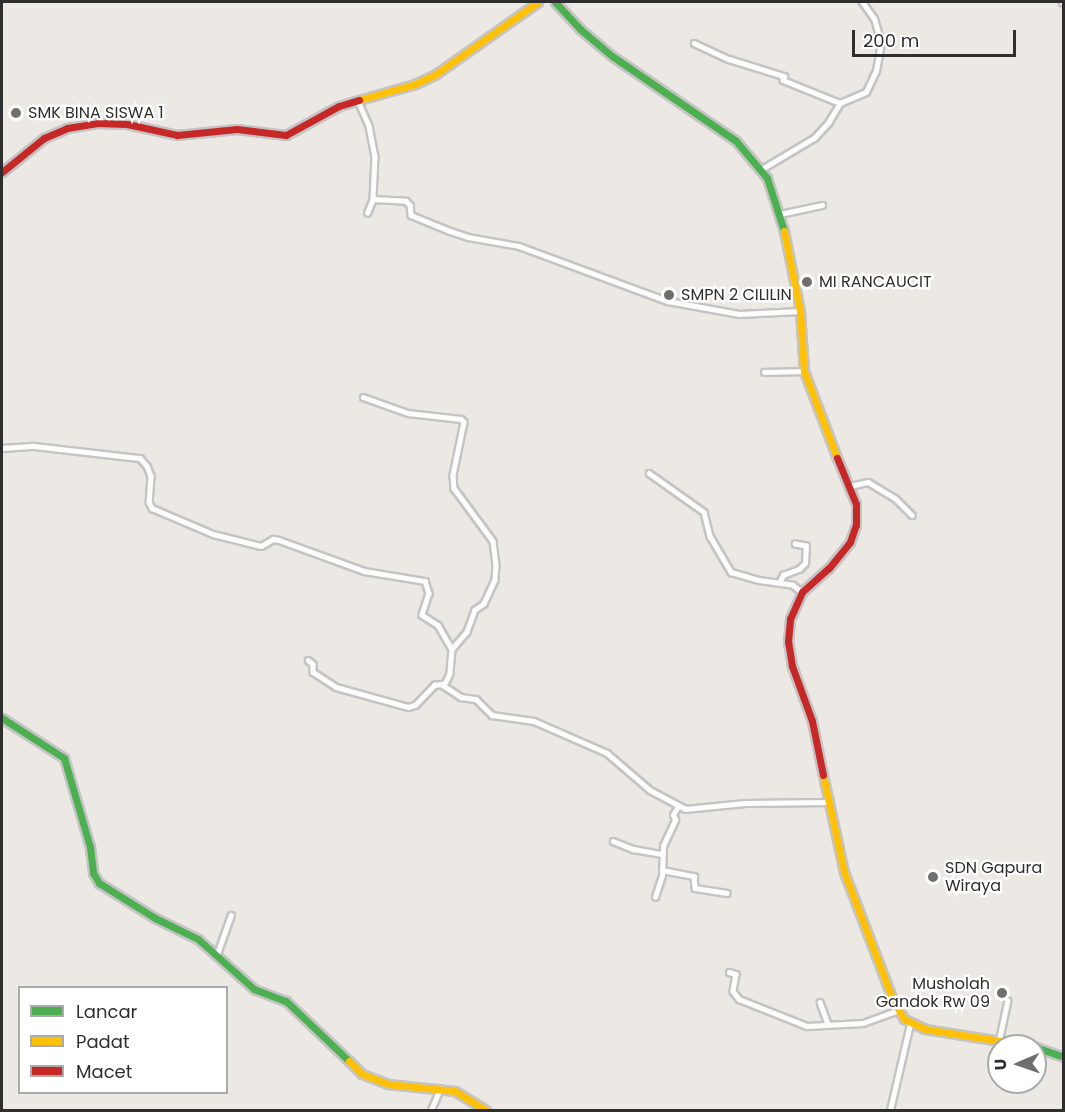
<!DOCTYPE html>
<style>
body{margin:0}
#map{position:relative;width:1065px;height:1112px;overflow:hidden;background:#ece8e4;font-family:Poppins,sans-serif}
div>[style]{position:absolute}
.roads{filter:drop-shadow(2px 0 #c5c4c5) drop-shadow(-2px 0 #c5c4c5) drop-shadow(0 2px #c5c4c5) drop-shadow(0 -2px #c5c4c5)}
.street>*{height:4.5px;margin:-2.25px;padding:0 2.25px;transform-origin:2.25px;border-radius:2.25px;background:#fcfcfb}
.fast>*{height:7px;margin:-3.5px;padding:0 3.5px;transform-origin:3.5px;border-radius:3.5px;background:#4caf50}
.slow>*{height:7px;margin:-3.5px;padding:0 3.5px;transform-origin:3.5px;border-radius:3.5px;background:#ffc107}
.jam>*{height:7px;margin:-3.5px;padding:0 3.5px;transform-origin:3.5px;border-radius:3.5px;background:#c62828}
.dots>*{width:16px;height:16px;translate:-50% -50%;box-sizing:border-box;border:3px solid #fff;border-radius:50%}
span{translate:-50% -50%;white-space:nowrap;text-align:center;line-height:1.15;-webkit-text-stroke:4.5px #fff;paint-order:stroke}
.poi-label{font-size:16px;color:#2e2e2e}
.left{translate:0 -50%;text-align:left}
.right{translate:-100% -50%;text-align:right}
.frame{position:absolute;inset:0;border:3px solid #2e2e2e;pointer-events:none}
.legend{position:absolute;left:18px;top:986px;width:210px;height:108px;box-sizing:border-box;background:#fff;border:2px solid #ababab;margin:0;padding:8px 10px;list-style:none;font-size:18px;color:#2e2e2e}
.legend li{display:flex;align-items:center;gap:12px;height:30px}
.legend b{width:30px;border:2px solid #ababab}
.north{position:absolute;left:987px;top:1034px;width:60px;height:60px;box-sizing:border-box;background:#fff;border:2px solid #ababab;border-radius:50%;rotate:268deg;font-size:16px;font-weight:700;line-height:24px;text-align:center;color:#2e2e2e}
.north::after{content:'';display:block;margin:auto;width:21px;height:27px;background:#706f6e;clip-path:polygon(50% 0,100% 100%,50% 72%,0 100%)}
.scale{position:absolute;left:852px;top:30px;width:164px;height:27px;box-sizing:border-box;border:3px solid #2e2e2e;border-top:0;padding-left:8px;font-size:18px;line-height:21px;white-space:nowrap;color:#2e2e2e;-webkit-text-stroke:4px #fff;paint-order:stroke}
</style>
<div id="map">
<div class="roads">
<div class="street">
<div style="left:1062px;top:2px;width:2px;rotate:27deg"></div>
<div style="left:694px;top:43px;width:38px;rotate:25deg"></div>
<div style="left:729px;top:59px;width:58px;rotate:17.2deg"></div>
<div style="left:784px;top:76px;width:4px;rotate:104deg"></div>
<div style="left:783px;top:80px;width:61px;rotate:22deg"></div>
<div style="left:358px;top:101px;width:27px;rotate:66deg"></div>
<div style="left:369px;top:126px;width:31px;rotate:79deg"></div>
<div style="left:375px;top:156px;width:43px;rotate:92.7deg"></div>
<div style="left:373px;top:199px;width:33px;rotate:3deg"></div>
<div style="left:406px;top:201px;width:6px;rotate:45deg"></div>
<div style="left:410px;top:205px;width:10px;rotate:84deg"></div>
<div style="left:411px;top:215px;width:42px;rotate:22.3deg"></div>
<div style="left:450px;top:231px;width:19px;rotate:18deg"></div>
<div style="left:468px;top:237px;width:52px;rotate:10deg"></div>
<div style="left:519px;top:246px;width:159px;rotate:20.3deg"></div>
<div style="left:668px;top:301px;width:72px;rotate:10.4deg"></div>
<div style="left:739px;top:314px;width:61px;rotate:-2.8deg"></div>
<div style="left:762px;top:169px;width:61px;rotate:-30.8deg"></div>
<div style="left:814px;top:138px;width:21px;rotate:-47deg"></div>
<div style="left:828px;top:123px;width:23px;rotate:-59deg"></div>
<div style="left:840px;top:103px;width:28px;rotate:-23deg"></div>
<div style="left:866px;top:92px;width:23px;rotate:-65deg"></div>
<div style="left:876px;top:71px;width:28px;rotate:-80deg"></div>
<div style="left:881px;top:43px;width:25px;rotate:-106deg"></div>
<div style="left:874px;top:19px;width:21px;rotate:-125deg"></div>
<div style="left:367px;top:213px;width:15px;rotate:-67deg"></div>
<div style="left:780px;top:214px;width:43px;rotate:-12.1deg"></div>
<div style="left:764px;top:372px;width:40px;rotate:-1.4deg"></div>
<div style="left:363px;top:397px;width:48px;rotate:19.6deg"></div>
<div style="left:408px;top:413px;width:53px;rotate:6.5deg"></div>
<div style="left:461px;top:419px;width:4px;rotate:45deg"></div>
<div style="left:464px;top:422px;width:54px;rotate:101.7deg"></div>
<div style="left:453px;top:475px;width:13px;rotate:86deg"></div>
<div style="left:454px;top:488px;width:66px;rotate:53.7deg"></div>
<div style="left:493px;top:541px;width:24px;rotate:83deg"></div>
<div style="left:496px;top:565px;width:15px;rotate:94deg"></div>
<div style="left:495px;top:580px;width:26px;rotate:115deg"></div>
<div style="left:484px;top:604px;width:11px;rotate:146deg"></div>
<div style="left:475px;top:610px;width:23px;rotate:110deg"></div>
<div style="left:467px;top:632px;width:23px;rotate:131deg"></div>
<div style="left:2px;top:448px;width:32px;rotate:-4deg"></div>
<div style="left:34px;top:446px;width:107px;rotate:6.5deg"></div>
<div style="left:140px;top:458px;width:11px;rotate:49deg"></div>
<div style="left:147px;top:466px;width:11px;rotate:68deg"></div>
<div style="left:151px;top:476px;width:26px;rotate:94deg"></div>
<div style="left:149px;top:502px;width:7px;rotate:63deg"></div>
<div style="left:152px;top:508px;width:66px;rotate:23.1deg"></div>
<div style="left:213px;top:534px;width:49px;rotate:14deg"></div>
<div style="left:261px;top:546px;width:14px;rotate:-30deg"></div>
<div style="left:273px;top:539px;width:6px;rotate:9deg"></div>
<div style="left:279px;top:540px;width:90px;rotate:20deg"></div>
<div style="left:364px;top:571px;width:62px;rotate:9.3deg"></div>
<div style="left:425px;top:581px;width:13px;rotate:72deg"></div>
<div style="left:429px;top:593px;width:23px;rotate:108deg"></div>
<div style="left:422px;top:615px;width:19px;rotate:32deg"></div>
<div style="left:438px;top:625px;width:28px;rotate:60deg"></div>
<div style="left:452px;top:649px;width:25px;rotate:95deg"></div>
<div style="left:450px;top:674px;width:13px;rotate:117deg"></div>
<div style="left:649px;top:473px;width:67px;rotate:35.3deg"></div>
<div style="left:704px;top:512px;width:25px;rotate:76deg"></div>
<div style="left:710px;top:536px;width:42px;rotate:59.7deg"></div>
<div style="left:731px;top:572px;width:29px;rotate:16deg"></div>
<div style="left:759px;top:580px;width:34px;rotate:8deg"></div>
<div style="left:793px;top:585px;width:11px;rotate:38deg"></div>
<div style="left:850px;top:486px;width:18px;rotate:-13deg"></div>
<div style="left:868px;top:482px;width:31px;rotate:31deg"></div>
<div style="left:895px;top:498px;width:24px;rotate:45deg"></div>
<div style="left:780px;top:581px;width:7px;rotate:-63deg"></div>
<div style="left:783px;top:575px;width:17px;rotate:-21deg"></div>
<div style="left:799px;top:569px;width:8px;rotate:-45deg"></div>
<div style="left:805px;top:563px;width:17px;rotate:-87deg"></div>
<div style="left:806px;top:546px;width:11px;rotate:-170deg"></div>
<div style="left:308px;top:660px;width:6px;rotate:39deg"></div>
<div style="left:313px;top:664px;width:8px;rotate:90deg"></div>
<div style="left:313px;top:672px;width:27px;rotate:33deg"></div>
<div style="left:336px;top:687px;width:75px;rotate:15.5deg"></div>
<div style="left:408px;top:707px;width:7px;rotate:-16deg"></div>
<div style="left:415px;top:705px;width:28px;rotate:-46deg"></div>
<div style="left:434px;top:685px;width:7px;rotate:-8deg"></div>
<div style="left:441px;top:684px;width:24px;rotate:33deg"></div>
<div style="left:461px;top:697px;width:15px;rotate:8deg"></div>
<div style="left:476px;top:699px;width:23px;rotate:45deg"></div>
<div style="left:492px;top:715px;width:42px;rotate:8.1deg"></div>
<div style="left:534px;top:721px;width:80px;rotate:23.7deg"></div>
<div style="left:607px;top:753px;width:57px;rotate:40.7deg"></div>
<div style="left:650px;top:790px;width:40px;rotate:28deg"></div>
<div style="left:685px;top:809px;width:60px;rotate:-5.7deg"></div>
<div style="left:745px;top:803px;width:84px;rotate:-0.7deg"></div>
<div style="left:613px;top:841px;width:22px;rotate:22deg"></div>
<div style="left:633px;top:849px;width:29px;rotate:10deg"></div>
<div style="left:662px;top:870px;width:33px;rotate:11deg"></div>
<div style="left:694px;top:876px;width:12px;rotate:85deg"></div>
<div style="left:695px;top:888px;width:32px;rotate:9deg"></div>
<div style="left:655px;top:897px;width:22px;rotate:-72deg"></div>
<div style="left:662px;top:876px;width:30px;rotate:-88deg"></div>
<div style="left:663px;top:846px;width:29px;rotate:-65deg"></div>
<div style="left:675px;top:820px;width:5px;rotate:-112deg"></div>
<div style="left:673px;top:815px;width:10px;rotate:-61deg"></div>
<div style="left:217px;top:954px;width:41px;rotate:-70.3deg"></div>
<div style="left:729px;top:972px;width:7px;rotate:16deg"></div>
<div style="left:736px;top:974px;width:17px;rotate:100deg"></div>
<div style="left:733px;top:991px;width:10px;rotate:53deg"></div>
<div style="left:739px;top:999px;width:73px;rotate:21.7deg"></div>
<div style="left:807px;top:1026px;width:56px;rotate:-3.1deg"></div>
<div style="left:863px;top:1023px;width:37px;rotate:-20deg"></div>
<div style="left:820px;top:1002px;width:23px;rotate:70deg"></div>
<div style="left:999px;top:1040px;width:40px;rotate:-78deg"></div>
<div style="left:431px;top:1110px;width:23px;rotate:-67deg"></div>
<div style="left:890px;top:1110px;width:88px;rotate:-76.9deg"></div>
</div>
<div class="fast">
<div style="left:555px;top:2px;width:37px;rotate:47deg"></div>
<div style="left:580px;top:29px;width:42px;rotate:40.2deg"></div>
<div style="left:612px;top:56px;width:150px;rotate:34.4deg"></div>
<div style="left:736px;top:141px;width:48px;rotate:50deg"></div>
<div style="left:767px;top:178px;width:56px;rotate:72.2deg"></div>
<div style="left:2px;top:718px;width:74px;rotate:32.8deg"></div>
<div style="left:64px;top:758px;width:93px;rotate:73.7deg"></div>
<div style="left:90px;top:847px;width:26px;rotate:83deg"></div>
<div style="left:93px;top:873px;width:12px;rotate:59deg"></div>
<div style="left:99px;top:883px;width:66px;rotate:32deg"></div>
<div style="left:155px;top:918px;width:48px;rotate:26deg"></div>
<div style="left:198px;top:939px;width:75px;rotate:41.8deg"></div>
<div style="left:254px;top:989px;width:34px;rotate:21deg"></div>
<div style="left:286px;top:1001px;width:87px;rotate:43.6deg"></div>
<div style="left:1035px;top:1047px;width:31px;rotate:19deg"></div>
</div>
<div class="slow">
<div style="left:359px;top:100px;width:58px;rotate:-15.9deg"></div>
<div style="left:415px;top:84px;width:23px;rotate:-25deg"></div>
<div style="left:436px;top:74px;width:125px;rotate:-35.2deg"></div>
<div style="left:784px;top:231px;width:82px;rotate:78.7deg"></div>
<div style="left:800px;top:311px;width:60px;rotate:86.2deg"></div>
<div style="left:804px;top:371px;width:93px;rotate:69.2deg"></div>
<div style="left:823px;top:775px;width:99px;rotate:77.8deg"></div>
<div style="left:844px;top:872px;width:137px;rotate:69.1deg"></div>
<div style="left:893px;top:1000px;width:22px;rotate:60deg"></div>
<div style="left:904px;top:1019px;width:23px;rotate:25deg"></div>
<div style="left:925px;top:1029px;width:108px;rotate:9deg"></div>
<div style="left:349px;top:1061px;width:18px;rotate:45deg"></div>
<div style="left:362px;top:1074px;width:28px;rotate:21deg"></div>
<div style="left:388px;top:1084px;width:67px;rotate:6deg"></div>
<div style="left:455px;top:1091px;width:36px;rotate:32deg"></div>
</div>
<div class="jam">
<div style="left:2px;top:172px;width:54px;rotate:-39deg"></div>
<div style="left:44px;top:138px;width:25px;rotate:-23deg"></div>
<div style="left:67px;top:128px;width:31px;rotate:-9deg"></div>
<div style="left:98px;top:123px;width:29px;rotate:2deg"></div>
<div style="left:127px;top:124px;width:51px;rotate:12.4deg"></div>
<div style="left:177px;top:135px;width:60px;rotate:-5.7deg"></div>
<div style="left:237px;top:129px;width:49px;rotate:7deg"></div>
<div style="left:286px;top:135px;width:60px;rotate:-28.7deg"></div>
<div style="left:339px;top:106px;width:21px;rotate:-17deg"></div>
<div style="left:823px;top:775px;width:55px;rotate:-101.5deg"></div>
<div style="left:812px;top:721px;width:59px;rotate:-110deg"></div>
<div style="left:792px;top:666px;width:24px;rotate:-99deg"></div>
<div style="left:788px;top:642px;width:23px;rotate:-85deg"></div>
<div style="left:790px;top:619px;width:30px;rotate:-66deg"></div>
<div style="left:802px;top:592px;width:36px;rotate:-42deg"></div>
<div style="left:829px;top:568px;width:33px;rotate:-51deg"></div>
<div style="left:850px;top:542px;width:18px;rotate:-71deg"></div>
<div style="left:856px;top:525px;width:21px;rotate:-90deg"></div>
<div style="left:856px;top:504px;width:50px;rotate:-112.4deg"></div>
</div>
</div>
<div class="dots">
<div style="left:16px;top:113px;background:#706f6e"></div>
<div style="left:807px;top:282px;background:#706f6e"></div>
<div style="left:669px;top:295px;background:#706f6e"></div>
<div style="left:933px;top:877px;background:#706f6e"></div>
<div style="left:1002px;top:993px;background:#706f6e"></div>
</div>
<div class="poi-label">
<span class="left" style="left:28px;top:113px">SMK BINA SISWA 1</span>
<span class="left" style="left:819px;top:282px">MI RANCAUCIT</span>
<span class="left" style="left:681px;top:295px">SMPN 2 CILILIN</span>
<span class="left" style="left:945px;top:877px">SDN Gapura<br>Wiraya</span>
<span class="right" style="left:990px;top:993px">Musholah<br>Gandok Rw 09</span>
</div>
<div class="frame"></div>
<ul class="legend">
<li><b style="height:8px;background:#4caf50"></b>Lancar</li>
<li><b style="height:8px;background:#ffc107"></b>Padat</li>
<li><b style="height:8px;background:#c62828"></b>Macet</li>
</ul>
<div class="north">U</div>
<div class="scale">200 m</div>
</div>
